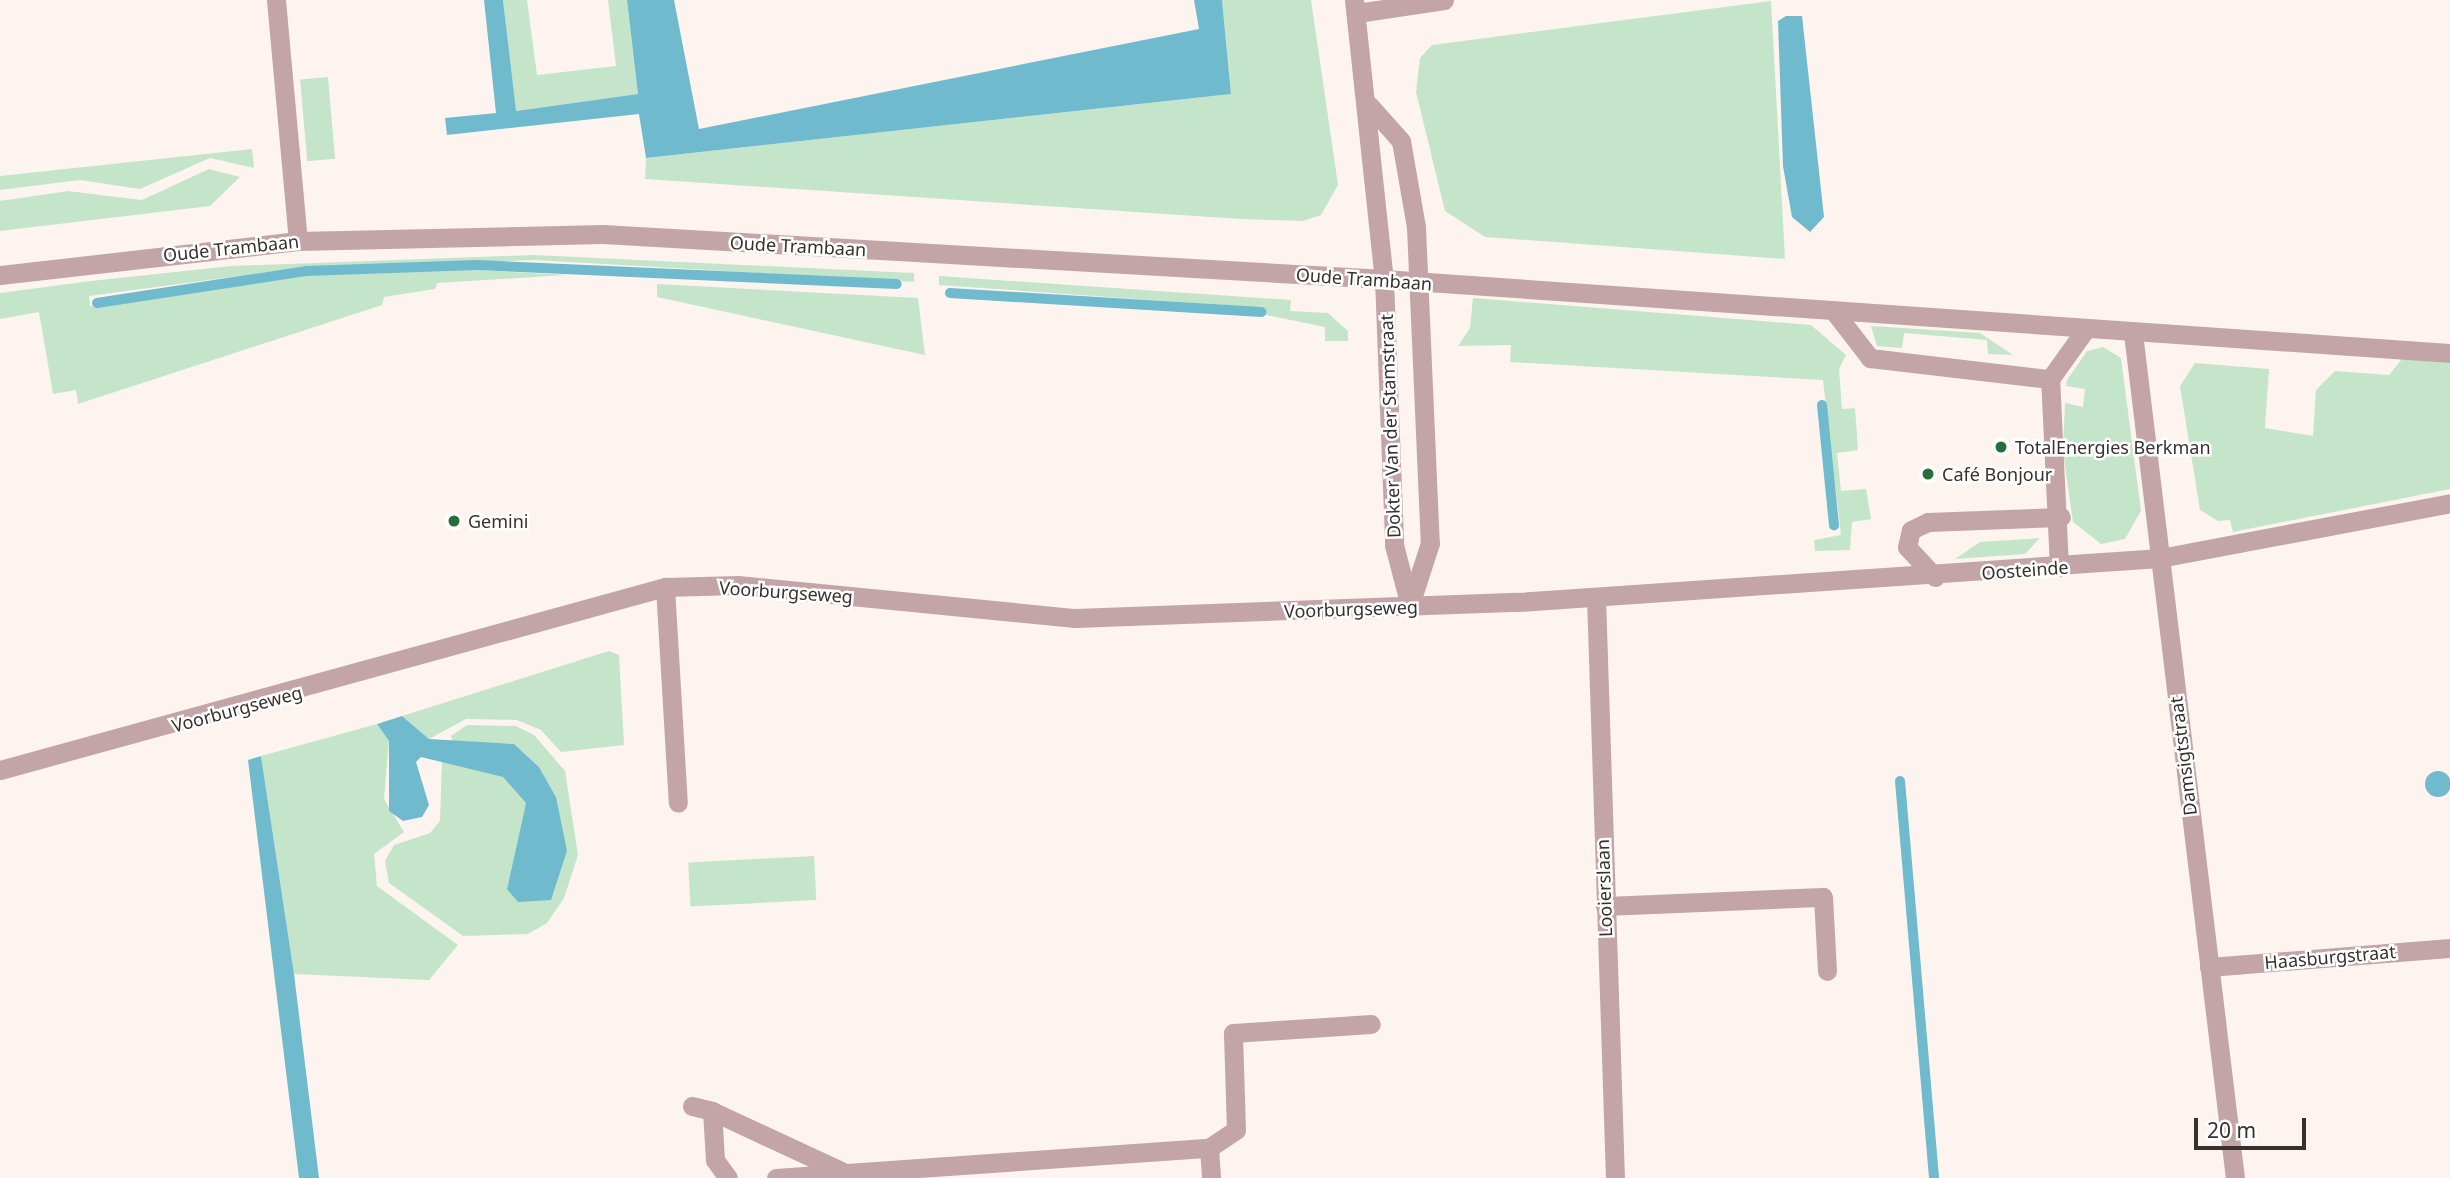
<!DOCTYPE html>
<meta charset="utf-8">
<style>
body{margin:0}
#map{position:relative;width:2450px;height:1178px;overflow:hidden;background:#fdf4ef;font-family:"Noto Sans",sans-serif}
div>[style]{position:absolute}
.green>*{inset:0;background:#c5e5cb;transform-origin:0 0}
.water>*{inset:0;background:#70bace}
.round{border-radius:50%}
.stream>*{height:10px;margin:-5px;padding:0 5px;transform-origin:5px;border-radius:5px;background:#70bace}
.service>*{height:19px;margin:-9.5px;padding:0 9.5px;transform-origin:9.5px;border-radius:9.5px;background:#c3a5a8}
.minor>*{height:19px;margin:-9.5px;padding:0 9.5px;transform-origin:9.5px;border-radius:9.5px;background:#c3a5a8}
.tertiary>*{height:19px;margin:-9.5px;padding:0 9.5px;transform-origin:9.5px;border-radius:9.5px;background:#c3a5a8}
.dots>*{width:19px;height:19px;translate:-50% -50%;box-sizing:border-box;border:4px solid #fff;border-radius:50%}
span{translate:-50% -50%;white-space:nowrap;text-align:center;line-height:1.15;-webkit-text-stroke:5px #fff;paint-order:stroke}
.street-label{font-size:18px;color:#36312f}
.poi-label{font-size:18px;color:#36312f}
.left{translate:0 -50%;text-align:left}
.scale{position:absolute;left:2194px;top:1118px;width:112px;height:32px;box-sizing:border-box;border:4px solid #36312f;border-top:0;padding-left:9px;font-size:21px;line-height:24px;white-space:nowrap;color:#36312f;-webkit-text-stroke:5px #fff;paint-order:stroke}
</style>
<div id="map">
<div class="green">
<div style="clip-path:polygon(503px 0,527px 0,537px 75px,616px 66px,608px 0,627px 0,638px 94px,515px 111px)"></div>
<div style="clip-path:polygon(1222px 0,1311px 0,1338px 185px,1321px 215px,1303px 221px,1240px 219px,645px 179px,646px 158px,1231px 94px)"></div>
<div style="clip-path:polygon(1771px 1px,1785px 259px,1485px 237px,1445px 211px,1416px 92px,1420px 58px,1432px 45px)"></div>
<div style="left:328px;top:77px;width:82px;height:28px;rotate:85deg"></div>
<div style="clip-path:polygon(252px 149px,254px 168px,210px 158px,140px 189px,80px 180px,0 190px,0 176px)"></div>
<div style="clip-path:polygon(209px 169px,240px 177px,210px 206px,0 231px,0 201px,68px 191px,142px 200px)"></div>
<div style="clip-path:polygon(534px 255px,914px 273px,914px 282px,535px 260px,299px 268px,89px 296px,90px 306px,306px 275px,462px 269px,567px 275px,437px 283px,435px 289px,384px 297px,382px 305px,78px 404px,76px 390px,53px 394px,39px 312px,0 319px,0 293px,91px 281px,231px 266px)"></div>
<div style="clip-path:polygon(939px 276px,1291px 300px,1290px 311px,1328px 313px,1348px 331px,1348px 341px,1325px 341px,1325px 327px,1266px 315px,1265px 308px,939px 285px)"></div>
<div style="clip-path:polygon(657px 284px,918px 298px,925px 355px,657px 297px)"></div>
<div style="clip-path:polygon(1473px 298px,1811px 325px,1846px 355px,1839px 369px,1842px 409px,1855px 408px,1858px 450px,1837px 453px,1841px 491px,1866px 489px,1871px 519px,1852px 522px,1850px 550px,1815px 551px,1814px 540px,1841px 535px,1823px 380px,1510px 362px,1511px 345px,1458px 346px,1470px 328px)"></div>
<div style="clip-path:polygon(1871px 326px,1980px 333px,2013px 355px,1988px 354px,1987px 340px,1904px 333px,1902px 348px,1877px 346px)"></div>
<div style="clip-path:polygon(2103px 347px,2121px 358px,2141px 511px,2125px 539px,2101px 544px,2073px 522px,2063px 451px,2065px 403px,2083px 407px,2085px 389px,2066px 386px,2067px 380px,2087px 351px)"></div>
<div style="clip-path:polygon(2402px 359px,2450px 363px,2450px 489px,2233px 532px,2230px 520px,2218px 521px,2200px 510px,2180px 386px,2195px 363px,2269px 369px,2265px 428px,2313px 436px,2316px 390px,2335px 371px,2389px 375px)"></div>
<div style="clip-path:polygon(2040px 538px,2025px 554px,1955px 559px,1980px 542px)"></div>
<div style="clip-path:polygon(609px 651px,619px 655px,624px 745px,561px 752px,541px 730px,517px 720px,466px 719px,429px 739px,402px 716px)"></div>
<div style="clip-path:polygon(377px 724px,389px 741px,384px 799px,404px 832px,374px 854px,377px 886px,458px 945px,429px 980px,294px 974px,261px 756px)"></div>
<div style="clip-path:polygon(467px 725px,516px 726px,534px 735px,565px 771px,578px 855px,564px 898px,547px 923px,528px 934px,463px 936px,389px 883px,385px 861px,394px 845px,430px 833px,440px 821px,442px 761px,503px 777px,526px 803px,507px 889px,556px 797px,539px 767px,514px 744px,453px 742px,451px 736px)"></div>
<div style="left:814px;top:856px;width:44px;height:126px;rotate:87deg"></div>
</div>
<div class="water">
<div style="clip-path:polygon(484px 0,503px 0,516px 111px,638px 94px,627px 0,674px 0,699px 129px,1199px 29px,1194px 0,1222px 0,1231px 94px,646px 158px,639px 114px,447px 135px,445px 118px,496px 113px)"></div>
<div style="clip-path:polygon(1786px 16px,1802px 16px,1824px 217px,1810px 232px,1792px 217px,1783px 166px,1778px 21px)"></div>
<div style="clip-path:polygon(402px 716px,429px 739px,514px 744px,539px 767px,556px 797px,567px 851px,551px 900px,518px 902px,507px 889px,526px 803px,503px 777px,421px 757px,416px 762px,429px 805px,422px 817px,403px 821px,389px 811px,389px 741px,377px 724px)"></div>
<div style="clip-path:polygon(261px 756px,294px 974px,319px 1178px,299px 1178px,248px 760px)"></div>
<div class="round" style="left:2425px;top:771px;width:26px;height:26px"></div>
</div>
<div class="stream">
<div style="left:950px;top:293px;width:312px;rotate:3.5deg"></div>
<div style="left:97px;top:303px;width:211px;rotate:-8.7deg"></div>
<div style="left:306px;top:271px;width:171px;rotate:-2deg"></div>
<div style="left:477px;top:265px;width:420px;rotate:2.6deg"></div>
<div style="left:1822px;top:405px;width:121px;rotate:84.3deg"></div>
<div style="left:1900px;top:781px;width:398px;rotate:85.1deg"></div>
</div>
<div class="service">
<div style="left:1836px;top:314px;width:56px;rotate:52.3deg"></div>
<div style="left:1870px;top:358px;width:181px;rotate:6.7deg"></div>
<div style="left:2059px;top:567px;width:188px;rotate:-92.7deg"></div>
<div style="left:2050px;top:379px;width:60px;rotate:-54.5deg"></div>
<div style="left:1935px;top:577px;width:41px;rotate:-133deg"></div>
<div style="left:1907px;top:547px;width:17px;rotate:-77deg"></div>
<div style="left:1911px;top:530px;width:19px;rotate:-25deg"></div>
<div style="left:1928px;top:522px;width:133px;rotate:-2.2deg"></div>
<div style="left:665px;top:587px;width:216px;rotate:86.6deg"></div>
<div style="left:1605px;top:906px;width:218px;rotate:-2.4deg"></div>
<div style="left:1823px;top:897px;width:74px;rotate:86.9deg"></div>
</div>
<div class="minor">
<div style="left:276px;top:0;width:242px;rotate:84.8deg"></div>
<div style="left:1354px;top:0;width:281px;rotate:83.9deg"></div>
<div style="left:1384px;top:279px;width:266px;rotate:87.8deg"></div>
<div style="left:1394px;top:545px;width:63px;rotate:75.3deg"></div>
<div style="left:1357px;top:13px;width:88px;rotate:-8.5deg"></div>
<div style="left:1369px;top:105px;width:48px;rotate:48.4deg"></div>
<div style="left:1401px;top:141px;width:87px;rotate:80.1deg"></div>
<div style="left:1416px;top:227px;width:316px;rotate:87.5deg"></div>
<div style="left:1430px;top:543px;width:65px;rotate:107.9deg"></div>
<div style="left:2133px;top:333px;width:851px;rotate:83.12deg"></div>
<div style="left:1596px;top:597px;width:581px;rotate:88.13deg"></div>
<div style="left:2209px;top:967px;width:242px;rotate:-4.5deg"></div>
<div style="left:692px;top:1106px;width:21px;rotate:14deg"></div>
<div style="left:712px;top:1111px;width:49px;rotate:86.5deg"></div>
<div style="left:715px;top:1160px;width:22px;rotate:54deg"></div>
<div style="left:712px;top:1111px;width:142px;rotate:24.9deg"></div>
<div style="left:1209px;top:1148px;width:32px;rotate:-34deg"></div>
<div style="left:1236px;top:1130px;width:97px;rotate:-91.8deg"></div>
<div style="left:1233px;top:1033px;width:138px;rotate:-3.7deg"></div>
<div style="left:776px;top:1178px;width:434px;rotate:-4deg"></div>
<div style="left:1209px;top:1148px;width:30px;rotate:86deg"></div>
</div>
<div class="tertiary">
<div style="left:0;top:275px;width:300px;rotate:-6.5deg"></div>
<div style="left:298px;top:241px;width:305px;rotate:-1.3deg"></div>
<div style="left:603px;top:234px;width:782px;rotate:3.3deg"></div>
<div style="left:1384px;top:279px;width:1069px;rotate:3.97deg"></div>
<div style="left:0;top:770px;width:690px;rotate:-15.39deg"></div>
<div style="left:665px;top:587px;width:73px;rotate:-1.6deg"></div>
<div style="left:738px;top:585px;width:339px;rotate:5.6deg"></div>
<div style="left:1075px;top:618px;width:443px;rotate:-2.1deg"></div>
<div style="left:1518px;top:602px;width:644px;rotate:-3.92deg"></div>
<div style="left:2160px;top:558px;width:295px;rotate:-10.7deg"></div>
</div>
<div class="dots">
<div style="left:2001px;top:447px;background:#276e3b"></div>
<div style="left:1928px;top:474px;background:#276e3b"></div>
<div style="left:454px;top:521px;background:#276e3b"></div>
</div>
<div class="street-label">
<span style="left:798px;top:246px;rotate:3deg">Oude Trambaan</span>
<span style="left:231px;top:248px;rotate:-6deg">Oude Trambaan</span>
<span style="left:1364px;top:279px;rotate:4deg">Oude Trambaan</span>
<span style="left:1390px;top:426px;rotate:-92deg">Dokter Van der Stamstraat</span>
<span style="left:2025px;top:570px;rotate:-4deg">Oosteinde</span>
<span style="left:786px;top:592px;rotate:4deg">Voorburgseweg</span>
<span style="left:1351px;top:609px;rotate:-2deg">Voorburgseweg</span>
<span style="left:237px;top:709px;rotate:-15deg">Voorburgseweg</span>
<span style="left:2183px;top:756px;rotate:-97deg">Damsigtstraat</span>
<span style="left:1604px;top:888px;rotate:-92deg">Looierslaan</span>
<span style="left:2330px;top:957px;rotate:-5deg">Haasburgstraat</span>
</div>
<div class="poi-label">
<span class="left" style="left:2015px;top:447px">TotalEnergies Berkman</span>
<span class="left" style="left:1942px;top:474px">Café Bonjour</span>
<span class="left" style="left:468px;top:521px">Gemini</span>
</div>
<div class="scale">20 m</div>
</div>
